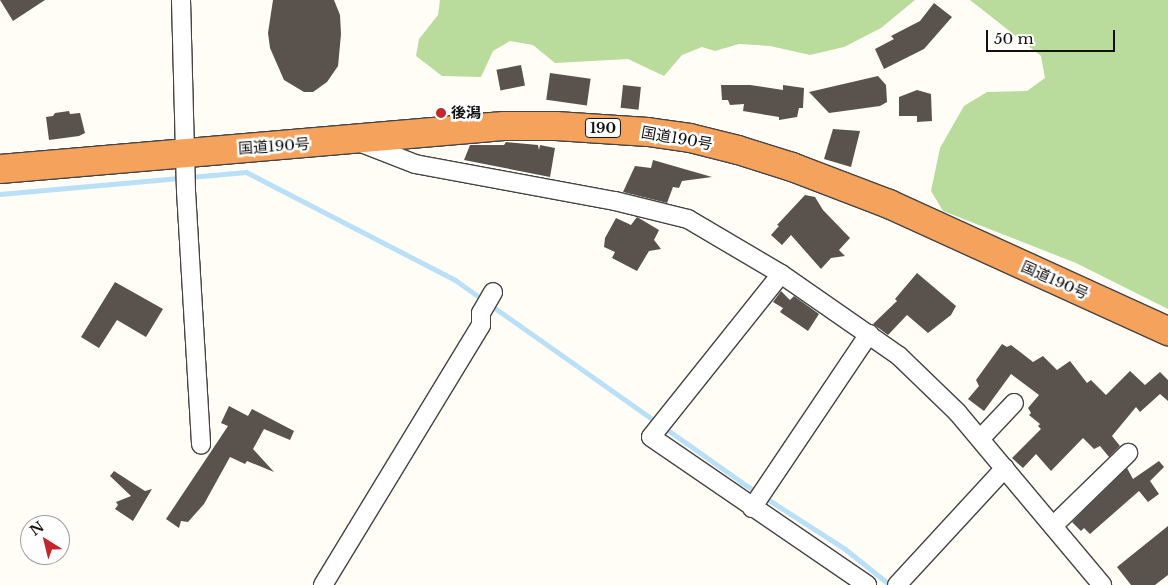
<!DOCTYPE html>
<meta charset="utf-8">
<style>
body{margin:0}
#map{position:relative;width:1168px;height:585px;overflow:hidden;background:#fffdf5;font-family:"Libre Baskerville","Noto Sans JP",serif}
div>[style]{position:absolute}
.forest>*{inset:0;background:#b9dc9c}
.stream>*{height:5px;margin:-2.5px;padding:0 2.5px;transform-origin:2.5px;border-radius:2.5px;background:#b9e0f7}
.building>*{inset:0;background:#5a524d;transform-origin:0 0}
.roads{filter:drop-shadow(1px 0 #444) drop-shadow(-1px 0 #444) drop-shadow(0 1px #444) drop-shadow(0 -1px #444)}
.street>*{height:18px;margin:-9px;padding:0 9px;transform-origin:9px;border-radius:9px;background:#fff}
.highway>*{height:28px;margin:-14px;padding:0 14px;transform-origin:14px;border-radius:14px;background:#f5a25d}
.dots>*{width:14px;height:14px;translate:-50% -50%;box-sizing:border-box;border:2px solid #fff;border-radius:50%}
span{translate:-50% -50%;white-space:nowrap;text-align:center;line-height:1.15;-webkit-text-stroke:5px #fff;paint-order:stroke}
.shield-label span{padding:1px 4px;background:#fff;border:1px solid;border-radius:4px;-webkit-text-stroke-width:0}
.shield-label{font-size:14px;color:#111;font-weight:700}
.poi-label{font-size:15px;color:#111;font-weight:700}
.left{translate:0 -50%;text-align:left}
.street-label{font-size:15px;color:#111}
.north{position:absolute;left:20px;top:515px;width:50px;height:50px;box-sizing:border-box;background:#fff;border:1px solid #a0a0a0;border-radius:50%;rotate:324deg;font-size:14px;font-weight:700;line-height:20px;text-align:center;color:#111}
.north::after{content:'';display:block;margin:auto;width:18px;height:22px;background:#c4262e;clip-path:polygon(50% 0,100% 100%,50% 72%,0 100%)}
.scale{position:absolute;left:986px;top:30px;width:129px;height:22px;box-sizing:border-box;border:2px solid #111;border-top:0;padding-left:6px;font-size:15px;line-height:18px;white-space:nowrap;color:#111;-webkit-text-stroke:4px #fff;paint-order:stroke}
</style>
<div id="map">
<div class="forest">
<div style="clip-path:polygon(440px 0,915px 0,881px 28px,844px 47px,810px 55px,770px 46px,739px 44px,715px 51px,702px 47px,682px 55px,664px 76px,628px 59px,555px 63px,533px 45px,510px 41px,493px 51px,481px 77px,442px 76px,416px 56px,419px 39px,438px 15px)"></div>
<div style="clip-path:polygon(970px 0,1168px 0,1168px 309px,1076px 263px,943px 211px,931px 191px,940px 148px,964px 106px,987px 92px,1027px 91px,1045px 78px,1041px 56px)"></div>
</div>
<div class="stream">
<div style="left:0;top:194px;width:247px;rotate:-5.1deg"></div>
<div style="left:246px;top:172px;width:235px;rotate:27.3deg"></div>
<div style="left:455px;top:280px;width:350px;rotate:35.2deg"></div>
<div style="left:741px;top:482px;width:124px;rotate:32.8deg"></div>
<div style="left:845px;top:549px;width:58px;rotate:38.7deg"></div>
</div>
<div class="building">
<div style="clip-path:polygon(0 0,45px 0,13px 21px)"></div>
<div style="clip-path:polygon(273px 0,334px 0,340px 15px,341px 34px,338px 66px,327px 82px,313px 92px,304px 92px,284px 80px,270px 48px,268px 33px)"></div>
<div style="clip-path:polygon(934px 3px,952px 17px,924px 49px,884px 69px,875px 49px,894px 39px,891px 36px,920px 21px)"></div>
<div style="left:521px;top:65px;width:21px;height:25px;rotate:79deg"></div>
<div style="left:550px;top:73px;width:41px;height:27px;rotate:8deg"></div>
<div style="clip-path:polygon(878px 76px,886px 85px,887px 102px,880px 106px,829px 113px,809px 92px)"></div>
<div style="left:623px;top:85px;width:18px;height:23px;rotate:6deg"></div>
<div style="clip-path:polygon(721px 85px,750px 85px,783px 90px,783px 85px,804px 88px,803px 108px,799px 108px,797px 117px,779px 120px,779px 117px,743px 111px,744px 104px,730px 105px,728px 100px,722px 100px)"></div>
<div style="clip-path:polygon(917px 90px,931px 94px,932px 121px,917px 122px,917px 116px,899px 116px,899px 97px)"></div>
<div style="clip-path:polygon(69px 111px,70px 114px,80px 113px,85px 133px,79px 136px,49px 140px,46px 117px,53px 116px,55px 113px)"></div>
<div style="clip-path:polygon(833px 129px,860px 131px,851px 167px,824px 159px)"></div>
<div style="clip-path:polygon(506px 142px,538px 145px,539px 150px,540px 145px,555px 148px,550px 177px,464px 160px,470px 145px,504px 145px)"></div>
<div style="clip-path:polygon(653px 160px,712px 177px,682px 181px,679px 188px,673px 187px,667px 203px,623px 192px,635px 166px,651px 168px)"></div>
<div style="clip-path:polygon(805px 195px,815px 197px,823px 210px,850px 238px,839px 250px,845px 256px,831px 258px,821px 269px,791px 235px,782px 245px,771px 235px,779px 226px,777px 225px)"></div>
<div style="clip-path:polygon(637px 217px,659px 230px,654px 240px,661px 249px,649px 251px,637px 271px,612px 258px,615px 252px,604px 247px,605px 238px,616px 218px,631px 225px)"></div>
<div style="clip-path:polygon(917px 273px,956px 306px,951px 315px,928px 333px,907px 315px,888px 335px,873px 324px,897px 301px,895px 299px)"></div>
<div style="clip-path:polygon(115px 282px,163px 309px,146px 337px,117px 320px,99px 348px,81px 337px)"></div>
<div style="clip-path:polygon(781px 291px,790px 300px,794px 296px,819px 314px,808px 331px,780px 312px,783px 308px,773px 302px)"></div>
<div style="clip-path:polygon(1002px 344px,1007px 347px,1011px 345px,1033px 362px,1043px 356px,1057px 370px,1070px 361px,1087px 383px,1091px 380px,1106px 395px,1130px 371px,1145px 385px,1160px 372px,1168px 380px,1168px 401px,1160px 394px,1140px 412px,1136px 407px,1112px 436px,1120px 446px,1109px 457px,1100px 446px,1094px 449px,1083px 438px,1051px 471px,1036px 454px,1023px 468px,1012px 458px,1041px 429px,1038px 426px,1040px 424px,1029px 415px,1031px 413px,1028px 408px,1039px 395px,1011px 374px,984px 411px,968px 399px,979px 386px,976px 380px)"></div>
<div style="clip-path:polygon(229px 406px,248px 416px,252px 409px,294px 431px,290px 440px,264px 429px,253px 449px,274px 472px,247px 461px,245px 464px,230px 457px,204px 504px,188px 522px,181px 521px,179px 528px,166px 519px,228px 426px,221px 423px)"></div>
<div style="clip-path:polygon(1159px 461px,1164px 467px,1150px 481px,1159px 494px,1148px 502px,1139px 491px,1090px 534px,1084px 528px,1081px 531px,1072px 522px,1127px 468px,1133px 479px)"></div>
<div style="clip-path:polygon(114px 471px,145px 491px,152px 489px,133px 521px,115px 509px,118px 505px,116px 502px,131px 496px,110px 476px)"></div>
<div style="clip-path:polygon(1168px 526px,1168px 575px,1155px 585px,1131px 585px,1117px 567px)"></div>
</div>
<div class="roads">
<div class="street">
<div style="left:181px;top:0;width:191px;rotate:88.5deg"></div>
<div style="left:186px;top:191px;width:254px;rotate:86.6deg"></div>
<div style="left:359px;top:142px;width:60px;rotate:21.4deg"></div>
<div style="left:415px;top:164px;width:203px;rotate:10.5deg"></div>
<div style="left:615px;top:201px;width:75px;rotate:13.9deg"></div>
<div style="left:688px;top:219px;width:108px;rotate:30.6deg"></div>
<div style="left:781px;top:274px;width:144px;rotate:34.8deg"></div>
<div style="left:899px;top:356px;width:81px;rotate:44deg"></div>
<div style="left:957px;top:412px;width:226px;rotate:50deg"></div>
<div style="left:781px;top:274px;width:208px;rotate:128.6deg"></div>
<div style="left:651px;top:437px;width:262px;rotate:34.4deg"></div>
<div style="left:981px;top:438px;width:48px;rotate:-46.7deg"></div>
<div style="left:752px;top:508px;width:210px;rotate:-56.1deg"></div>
<div style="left:1053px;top:526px;width:105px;rotate:-44.2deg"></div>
<div style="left:323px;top:585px;width:304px;rotate:-58.7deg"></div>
<div style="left:481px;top:325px;width:12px;rotate:-90deg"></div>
<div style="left:481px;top:313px;width:24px;rotate:-60deg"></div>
<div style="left:897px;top:585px;width:159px;rotate:-47.3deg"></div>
</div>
<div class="highway">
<div style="left:0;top:169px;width:506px;rotate:-4.88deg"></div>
<div style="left:504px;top:126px;width:52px"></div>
<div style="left:556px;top:126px;width:92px;rotate:3.7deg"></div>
<div style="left:648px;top:132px;width:42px;rotate:8.1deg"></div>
<div style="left:690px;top:138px;width:49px;rotate:14deg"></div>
<div style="left:738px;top:150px;width:57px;rotate:17.5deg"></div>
<div style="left:792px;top:167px;width:104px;rotate:20.9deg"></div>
<div style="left:889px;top:204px;width:307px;rotate:24.5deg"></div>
</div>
</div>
<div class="dots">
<div style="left:441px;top:113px;background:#c4262e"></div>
</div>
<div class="shield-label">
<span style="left:603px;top:128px">190</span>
</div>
<div class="poi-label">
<span class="left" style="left:451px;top:113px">後潟</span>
</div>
<div class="street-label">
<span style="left:677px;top:138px;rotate:10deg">国道190号</span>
<span style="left:274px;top:146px;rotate:-4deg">国道190号</span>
<span style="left:1055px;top:280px;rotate:24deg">国道190号</span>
</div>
<div class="north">N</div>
<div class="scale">50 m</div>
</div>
